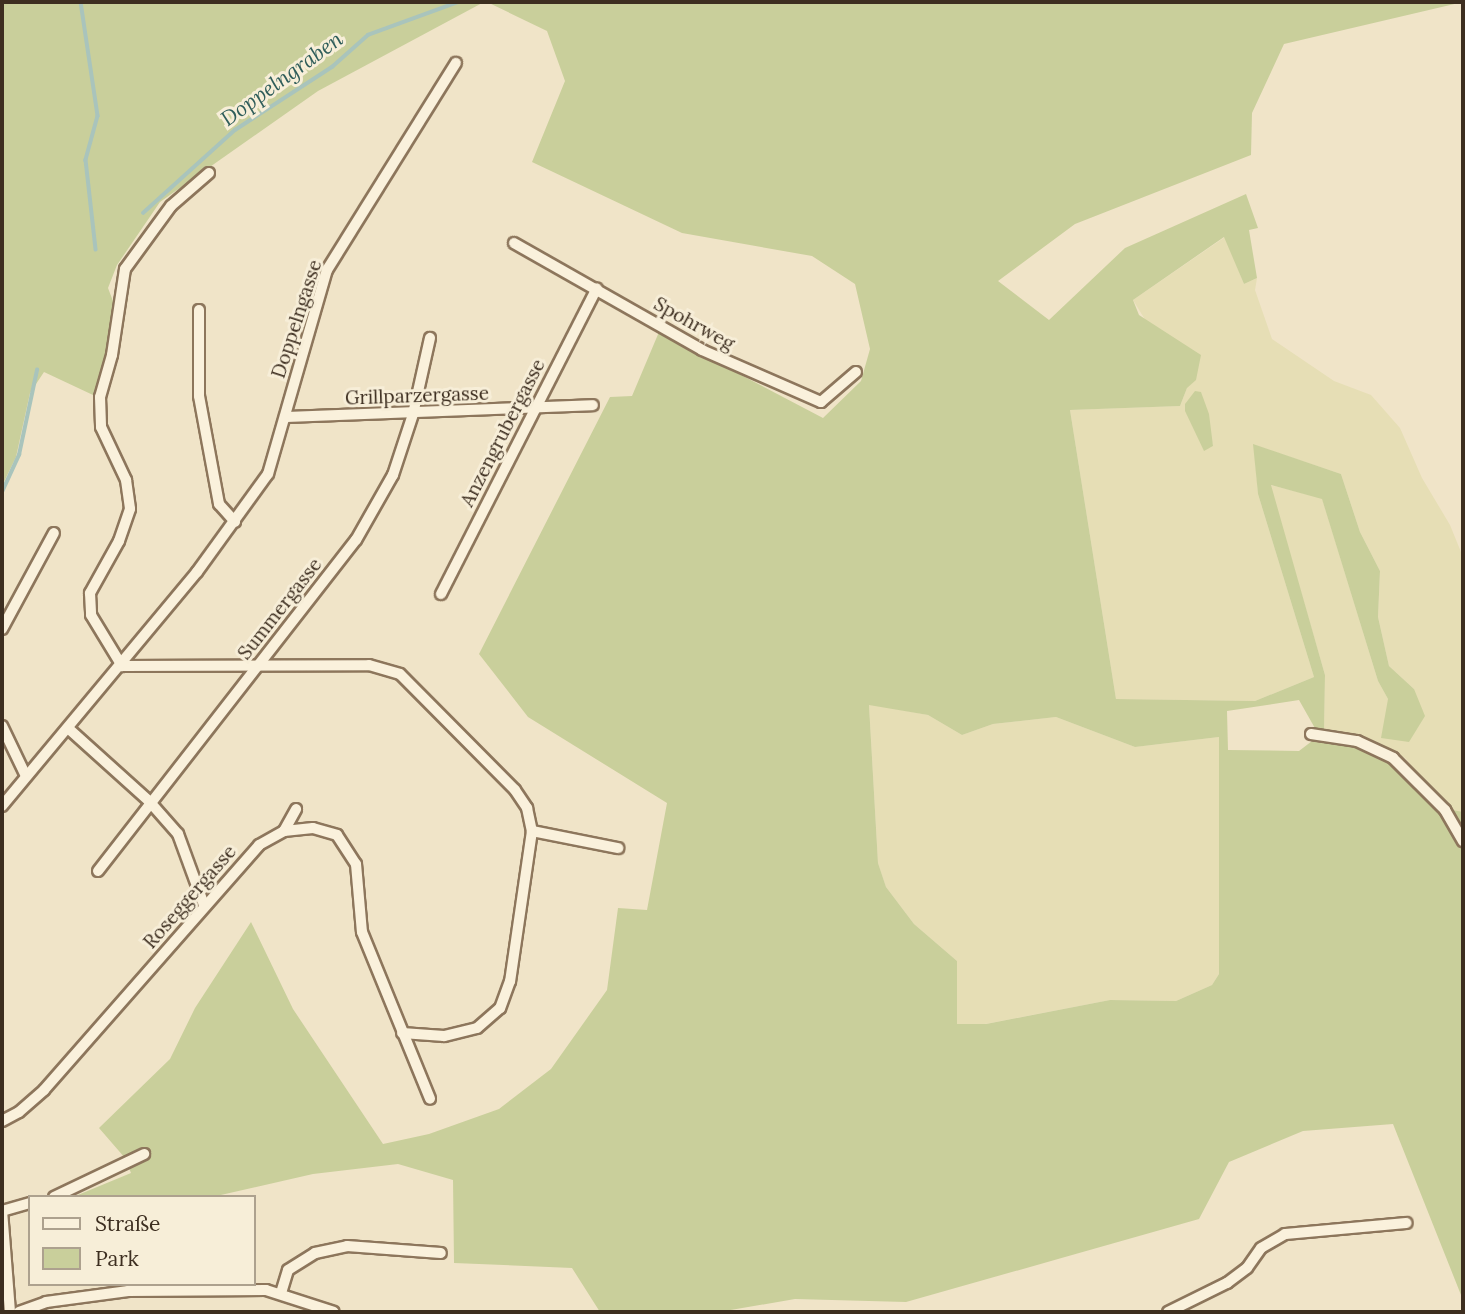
<!DOCTYPE html>
<meta charset="utf-8">
<style>
body{margin:0}
#map{position:relative;width:1465px;height:1314px;overflow:hidden;background:#f0e4c8;font-family:Lora,serif}
div>[style]{position:absolute}
.farmland>*{inset:0;background:#e6deb5}
.green>*{inset:0;background:#c9cf9b}
.stream>*{height:3.5px;margin:-1.75px;padding:0 1.75px;transform-origin:1.75px;border-radius:1.75px;background:#a9c4bc}
.roads{filter:drop-shadow(2px 0 #8d765c) drop-shadow(-2px 0 #8d765c) drop-shadow(0 2px #8d765c) drop-shadow(0 -2px #8d765c)}
.minor>*{height:10px;margin:-5px;padding:0 5px;transform-origin:5px;border-radius:5px;background:#faf1dc}
span{translate:-50% -50%;white-space:nowrap;text-align:center;line-height:1.15;-webkit-text-stroke:6px #f7eed8;paint-order:stroke}
.street-label{font-size:19px;color:#3d2e20}
.water-label{font-size:21px;color:#2f5d5a;font-style:italic}
.frame{position:absolute;inset:0;border:4px solid #3d2e20;pointer-events:none}
.legend{position:absolute;left:28px;top:1195px;width:228px;height:91px;box-sizing:border-box;background:#f7eed8;border:2px solid #ada18e;margin:0;padding:9px 12px;list-style:none;font-size:21px;color:#3d2e20}
.legend li{display:flex;align-items:center;gap:14px;height:35px}
.legend b{width:35px;border:2px solid #ada18e}
</style>
<div id="map">
<div class="farmland">
<div style="clip-path:polygon(evenodd,1225px 237px,1244px 284px,1257px 278px,1255px 290px,1272px 339px,1334px 381px,1371px 395px,1400px 428px,1422px 478px,1450px 525px,1463px 557px,1461px 815px,1447px 809px,1405px 758px,1360px 736px,1324px 732px,1325px 675px,1270px 485px,1322px 498px,1378px 681px,1388px 699px,1414px 689px,1389px 666px,1378px 617px,1380px 571px,1360px 532px,1341px 474px,1254px 445px,1258px 494px,1314px 677px,1255px 701px,1116px 699px,1070px 410px,1180px 406px,1187px 388px,1133px 300px,1225px 237px,1201px 392px,1213px 446px,1204px 450px,1197px 431px,1201px 392px)"></div>
<div style="clip-path:polygon(869px 704px,928px 715px,962px 735px,993px 724px,1056px 717px,1135px 747px,1219px 737px,1219px 974px,1212px 985px,1176px 1001px,1110px 1000px,985px 1024px,957px 1024px,957px 961px,914px 924px,886px 887px,878px 863px)"></div>
</div>
<div class="green">
<div style="clip-path:polygon(2px 2px,484px 2px,318px 91px,160px 202px,117px 265px,108px 288px,116px 309px,109px 352px,93px 395px,44px 372px,30px 393px,16px 457px,2px 486px)"></div>
<div style="clip-path:polygon(evenodd,487px 2px,1463px 2px,1284px 44px,1252px 113px,1251px 155px,1075px 224px,998px 281px,1049px 320px,1125px 248px,1246px 194px,1258px 228px,1249px 230px,1257px 278px,1244px 284px,1224px 237px,1133px 300px,1139px 315px,1201px 355px,1196px 380px,1187px 388px,1180px 406px,1070px 410px,1116px 699px,1255px 701px,1314px 677px,1258px 494px,1253px 444px,1341px 474px,1360px 532px,1380px 571px,1378px 617px,1389px 666px,1414px 689px,1425px 716px,1409px 742px,1381px 738px,1388px 699px,1378px 681px,1322px 499px,1271px 485px,1325px 675px,1324px 732px,1316px 730px,1299px 700px,1227px 711px,1228px 750px,1299px 751px,1316px 738px,1354px 745px,1401px 769px,1447px 809px,1463px 812px,1463px 1300px,1393px 1124px,1303px 1131px,1229px 1162px,1199px 1219px,1058px 1259px,906px 1302px,795px 1299px,719px 1312px,600px 1312px,572px 1268px,454px 1263px,453px 1180px,398px 1164px,313px 1174px,212px 1197px,73px 1197px,131px 1173px,125px 1158px,99px 1128px,170px 1059px,195px 1008px,251px 922px,293px 1009px,383px 1144px,429px 1134px,499px 1109px,551px 1069px,607px 990px,618px 908px,647px 910px,667px 803px,528px 717px,479px 654px,610px 397px,632px 396px,659px 332px,823px 418px,861px 381px,870px 349px,855px 284px,812px 256px,682px 233px,532px 162px,565px 81px,547px 31px,487px 2px,869px 705px,928px 715px,962px 735px,993px 724px,1056px 717px,1135px 747px,1219px 737px,1219px 974px,1212px 985px,1176px 1001px,1110px 1000px,986px 1024px,957px 1024px,957px 961px,914px 924px,886px 887px,878px 863px,869px 705px)"></div>
<div style="clip-path:polygon(1195px 391px,1201px 392px,1209px 414px,1213px 446px,1204px 451px,1185px 411px,1185px 404px)"></div>
</div>
<div class="stream">
<div style="left:81px;top:2px;width:115px;rotate:81.5deg"></div>
<div style="left:98px;top:116px;width:46px;rotate:105.3deg"></div>
<div style="left:86px;top:160px;width:90px;rotate:83.6deg"></div>
<div style="left:143px;top:213px;width:124px;rotate:-42.1deg"></div>
<div style="left:235px;top:130px;width:116px;rotate:-33deg"></div>
<div style="left:332px;top:67px;width:48px;rotate:-41.6deg"></div>
<div style="left:368px;top:35px;width:96px;rotate:-20.1deg"></div>
<div style="left:2px;top:492px;width:41px;rotate:-65.3deg"></div>
<div style="left:19px;top:455px;width:87px;rotate:-78deg"></div>
</div>
<div class="roads">
<div class="minor">
<div style="left:209px;top:173px;width:50px;rotate:139deg"></div>
<div style="left:171px;top:206px;width:78px;rotate:126.1deg"></div>
<div style="left:125px;top:269px;width:87px;rotate:98.6deg"></div>
<div style="left:112px;top:355px;width:44px;rotate:105.9deg"></div>
<div style="left:100px;top:397px;width:30px;rotate:88deg"></div>
<div style="left:101px;top:427px;width:59px;rotate:64.7deg"></div>
<div style="left:126px;top:480px;width:29px;rotate:82deg"></div>
<div style="left:130px;top:509px;width:34px;rotate:109deg"></div>
<div style="left:119px;top:541px;width:60px;rotate:119.1deg"></div>
<div style="left:90px;top:593px;width:22px;rotate:87deg"></div>
<div style="left:91px;top:615px;width:60px;rotate:58.7deg"></div>
<div style="left:122px;top:666px;width:247px;rotate:-0.2deg"></div>
<div style="left:369px;top:665px;width:32px;rotate:16deg"></div>
<div style="left:400px;top:674px;width:163px;rotate:45.2deg"></div>
<div style="left:515px;top:790px;width:22px;rotate:56deg"></div>
<div style="left:527px;top:808px;width:24px;rotate:78deg"></div>
<div style="left:532px;top:831px;width:152px;rotate:98.3deg"></div>
<div style="left:510px;top:981px;width:29px;rotate:110deg"></div>
<div style="left:500px;top:1008px;width:30px;rotate:139deg"></div>
<div style="left:477px;top:1028px;width:34px;rotate:166deg"></div>
<div style="left:444px;top:1036px;width:42px;rotate:-175.9deg"></div>
<div style="left:514px;top:243px;width:216px;rotate:29.6deg"></div>
<div style="left:702px;top:350px;width:130px;rotate:23.6deg"></div>
<div style="left:821px;top:402px;width:46px;rotate:-40.6deg"></div>
<div style="left:199px;top:310px;width:86px;rotate:90deg"></div>
<div style="left:199px;top:396px;width:110px;rotate:79.5deg"></div>
<div style="left:219px;top:504px;width:24px;rotate:48deg"></div>
<div style="left:285px;top:417px;width:308px;rotate:-2.2deg"></div>
<div style="left:441px;top:594px;width:343px;rotate:-63deg"></div>
<div style="left:2px;top:629px;width:109px;rotate:-61.6deg"></div>
<div style="left:2px;top:726px;width:55px;rotate:64.4deg"></div>
<div style="left:69px;top:729px;width:108px;rotate:42deg"></div>
<div style="left:149px;top:801px;width:44px;rotate:48.7deg"></div>
<div style="left:178px;top:834px;width:76px;rotate:69.9deg"></div>
<div style="left:1311px;top:734px;width:47px;rotate:8.7deg"></div>
<div style="left:1357px;top:741px;width:40px;rotate:25deg"></div>
<div style="left:1393px;top:758px;width:74px;rotate:45deg"></div>
<div style="left:1445px;top:810px;width:36px;rotate:60deg"></div>
<div style="left:2px;top:806px;width:305px;rotate:-50.2deg"></div>
<div style="left:197px;top:572px;width:121px;rotate:-54.1deg"></div>
<div style="left:268px;top:474px;width:212px;rotate:-73.9deg"></div>
<div style="left:327px;top:270px;width:244px;rotate:-58.1deg"></div>
<div style="left:284px;top:831px;width:25px;rotate:-61deg"></div>
<div style="left:532px;top:831px;width:88px;rotate:11.2deg"></div>
<div style="left:98px;top:871px;width:420px;rotate:-52.1deg"></div>
<div style="left:356px;top:540px;width:75px;rotate:-60.4deg"></div>
<div style="left:393px;top:475px;width:64px;rotate:-71.8deg"></div>
<div style="left:413px;top:414px;width:78px;rotate:-77.4deg"></div>
<div style="left:2px;top:1121px;width:19px;rotate:-28deg"></div>
<div style="left:19px;top:1112px;width:33px;rotate:-41deg"></div>
<div style="left:44px;top:1090px;width:326px;rotate:-48.7deg"></div>
<div style="left:259px;top:845px;width:29px;rotate:-29deg"></div>
<div style="left:284px;top:831px;width:29px;rotate:-6deg"></div>
<div style="left:313px;top:828px;width:25px;rotate:16deg"></div>
<div style="left:337px;top:835px;width:35px;rotate:57deg"></div>
<div style="left:356px;top:864px;width:68px;rotate:85deg"></div>
<div style="left:362px;top:932px;width:180px;rotate:67.8deg"></div>
<div style="left:54px;top:1197px;width:100px;rotate:-25.5deg"></div>
<div style="left:281px;top:1293px;width:24px;rotate:-73deg"></div>
<div style="left:288px;top:1270px;width:32px;rotate:-32deg"></div>
<div style="left:315px;top:1253px;width:33px;rotate:-12deg"></div>
<div style="left:347px;top:1246px;width:94px;rotate:4.3deg"></div>
<div style="left:10px;top:1312px;width:101px;rotate:-94.5deg"></div>
<div style="left:2px;top:1211px;width:29px;rotate:-16deg"></div>
<div style="left:19px;top:1312px;width:29px;rotate:-20deg"></div>
<div style="left:46px;top:1302px;width:83px;rotate:-7.6deg"></div>
<div style="left:128px;top:1291px;width:138px;rotate:-0.4deg"></div>
<div style="left:266px;top:1290px;width:71px;rotate:17.9deg"></div>
<div style="left:1168px;top:1312px;width:66px;rotate:-26.2deg"></div>
<div style="left:1227px;top:1283px;width:25px;rotate:-37deg"></div>
<div style="left:1247px;top:1268px;width:24px;rotate:-55deg"></div>
<div style="left:1261px;top:1248px;width:28px;rotate:-30deg"></div>
<div style="left:1285px;top:1234px;width:122px;rotate:-5.2deg"></div>
</div>
</div>
<div class="street-label">
<span style="left:297px;top:319px;rotate:-72deg">Doppelngasse</span>
<span style="left:694px;top:324px;rotate:29deg">Spohrweg</span>
<span style="left:417px;top:396px;rotate:-2deg">Grillparzergasse</span>
<span style="left:503px;top:433px;rotate:-63deg">Anzengrubergasse</span>
<span style="left:280px;top:609px;rotate:-52deg">Summergasse</span>
<span style="left:190px;top:897px;rotate:-49deg">Roseggergasse</span>
</div>
<div class="water-label">
<span style="left:282px;top:79px;rotate:-36deg">Doppelngraben</span>
</div>
<div class="frame"></div>
<ul class="legend">
<li><b style="height:9px;background:#faf1dc"></b>Straße</li>
<li><b style="height:19px;background:#c9cf9b"></b>Park</li>
</ul>
</div>
